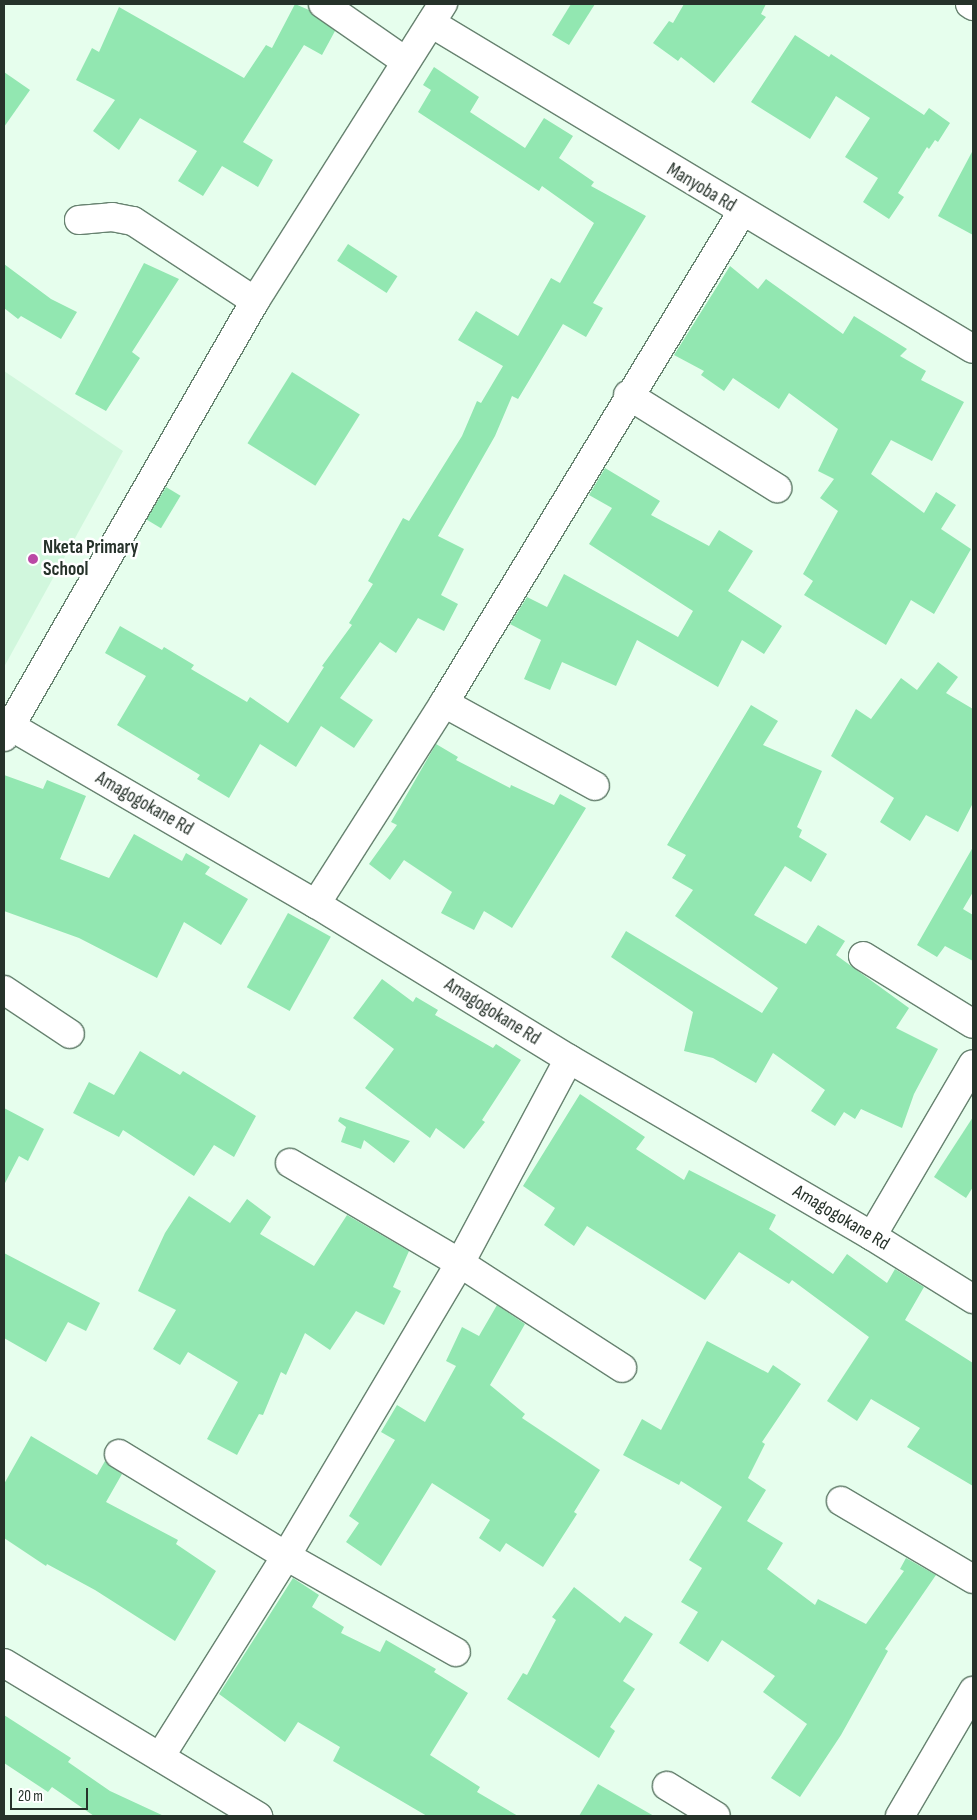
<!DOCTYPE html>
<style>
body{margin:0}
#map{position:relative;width:977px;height:1820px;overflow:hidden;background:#e6feed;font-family:"Sofia Sans Condensed",sans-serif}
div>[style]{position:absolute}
.built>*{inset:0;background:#d1f7dd}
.building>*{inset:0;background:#92e7b1;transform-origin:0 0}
.roads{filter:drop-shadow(1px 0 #678270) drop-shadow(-1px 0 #678270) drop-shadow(0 1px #678270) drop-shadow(0 -1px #678270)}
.minor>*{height:28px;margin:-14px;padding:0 14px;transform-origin:14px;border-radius:14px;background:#fff}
.dots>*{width:14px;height:14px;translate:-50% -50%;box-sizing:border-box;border:2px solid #fff;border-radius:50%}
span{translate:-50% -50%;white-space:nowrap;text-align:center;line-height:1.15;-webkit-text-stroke:5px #fff;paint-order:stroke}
.street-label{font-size:19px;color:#26322a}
.poi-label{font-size:19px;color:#26322a;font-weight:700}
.left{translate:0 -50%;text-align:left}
.frame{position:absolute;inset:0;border:5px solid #26322a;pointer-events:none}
.scale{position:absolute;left:10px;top:1788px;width:78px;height:22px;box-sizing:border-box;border:2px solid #26322a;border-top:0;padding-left:6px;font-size:15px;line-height:18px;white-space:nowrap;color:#26322a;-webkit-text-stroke:4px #fff;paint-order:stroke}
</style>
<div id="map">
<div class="built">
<div style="clip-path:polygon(4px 371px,123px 451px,4px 667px)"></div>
</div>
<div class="building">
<div style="clip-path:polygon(295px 4px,309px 10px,335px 31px,322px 55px,304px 45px,243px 142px,273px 160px,258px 187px,222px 166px,203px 196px,178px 181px,197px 151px,140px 118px,119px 150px,93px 131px,115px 100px,76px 80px,92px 48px,99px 52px,119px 7px,244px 78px,266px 45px,272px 48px)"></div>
<div style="clip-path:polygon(571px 4px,595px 4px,569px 45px,552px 35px)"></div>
<div style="clip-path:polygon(684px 4px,766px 4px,761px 14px,766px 17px,714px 83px,681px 57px,678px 61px,653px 43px,669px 21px,673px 23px)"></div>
<div style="clip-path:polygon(795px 35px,829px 57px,831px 54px,924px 115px,929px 108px,950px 123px,938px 142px,935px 140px,929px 149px,927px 147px,898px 193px,904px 197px,889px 219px,863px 202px,878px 178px,845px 157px,870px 118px,836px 96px,810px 139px,751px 102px)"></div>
<div style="clip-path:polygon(434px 67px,479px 97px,470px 112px,525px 148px,544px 118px,573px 136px,559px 158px,594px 182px,591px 186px,646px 216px,593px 303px,603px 308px,586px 337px,563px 324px,518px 399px,512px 396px,495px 436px,438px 536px,464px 549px,441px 595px,458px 604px,444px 631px,418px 618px,396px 653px,380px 642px,340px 698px,373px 720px,354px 748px,321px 726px,296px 767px,260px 744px,229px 798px,197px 779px,200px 775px,117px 725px,146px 676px,105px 653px,120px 626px,162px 650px,164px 647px,194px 665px,191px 669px,247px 702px,250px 697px,288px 723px,324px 667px,322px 666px,352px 625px,349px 623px,373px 584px,368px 581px,403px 518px,409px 521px,462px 436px,477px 401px,481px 403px,503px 366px,458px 340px,476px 311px,518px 336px,551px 278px,560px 283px,594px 223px,542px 186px,539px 191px,418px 112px,431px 90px,423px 85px)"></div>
<div style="clip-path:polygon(4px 72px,30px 90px,4px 127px)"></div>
<div style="clip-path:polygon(973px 150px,973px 235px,938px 216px)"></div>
<div style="left:348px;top:244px;width:59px;height:20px;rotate:33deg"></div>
<div style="clip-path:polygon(144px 263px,179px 279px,132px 352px,140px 358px,106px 411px,75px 394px)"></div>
<div style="clip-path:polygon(4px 264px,51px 299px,77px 312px,61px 339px,21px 316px,18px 319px,4px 308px)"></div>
<div style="clip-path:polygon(730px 266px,758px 289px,766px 279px,843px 334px,854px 316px,907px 349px,900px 356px,926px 371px,921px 380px,964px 402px,932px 461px,891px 440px,871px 474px,924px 513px,936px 492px,956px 505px,941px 529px,971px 549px,934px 614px,911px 600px,886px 645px,804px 595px,813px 581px,803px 574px,838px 511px,820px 498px,834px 479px,818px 471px,838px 429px,789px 393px,779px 409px,733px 378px,724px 391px,701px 375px,704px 371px,674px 355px)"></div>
<div style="left:292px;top:372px;width:80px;height:84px;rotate:32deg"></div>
<div style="clip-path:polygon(605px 468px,660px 501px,651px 515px,709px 546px,719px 530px,753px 551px,728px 591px,782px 626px,764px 654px,742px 640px,718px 687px,637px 640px,616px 686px,562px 662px,550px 690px,524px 679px,541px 640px,510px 624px,527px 597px,547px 607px,564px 574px,678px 637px,693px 611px,589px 544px,612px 508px,589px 495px)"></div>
<div style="left:166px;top:487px;width:17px;height:38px;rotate:31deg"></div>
<div style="clip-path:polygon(938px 662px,958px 677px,946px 693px,973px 709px,973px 803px,958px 832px,926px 815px,910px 841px,880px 822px,894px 798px,831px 756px,856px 709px,871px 719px,901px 678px,917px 690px)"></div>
<div style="clip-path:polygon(751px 705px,778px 721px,763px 745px,822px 771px,797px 827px,802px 830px,799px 837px,827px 854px,811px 882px,785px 866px,754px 915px,806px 944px,818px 925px,845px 941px,836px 955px,909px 1008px,896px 1028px,938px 1049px,914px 1094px,902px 1128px,861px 1109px,855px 1119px,844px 1112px,835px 1126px,811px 1111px,825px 1090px,773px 1053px,756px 1083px,713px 1058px,684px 1051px,693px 1012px,611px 957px,626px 931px,762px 1013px,778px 988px,675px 916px,693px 890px,672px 878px,686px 855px,667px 845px)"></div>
<div style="clip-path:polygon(436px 744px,458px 757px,456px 760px,510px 788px,511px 785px,554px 805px,560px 794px,586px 808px,512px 928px,484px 911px,474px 930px,441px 913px,452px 892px,404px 860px,390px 880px,369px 864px,397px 825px,391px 822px)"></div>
<div style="clip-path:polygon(4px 775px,43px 789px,47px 780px,86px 796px,60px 859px,109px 878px,134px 834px,182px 861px,186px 853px,210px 867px,205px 874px,248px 899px,221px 945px,184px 922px,157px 978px,79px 938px,4px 911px)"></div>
<div style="clip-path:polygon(973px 847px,973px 892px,963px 909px,973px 915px,973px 961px,945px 946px,937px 957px,917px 945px)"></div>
<div style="left:288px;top:913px;width:49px;height:85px;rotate:29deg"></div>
<div style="clip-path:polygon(382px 979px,413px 1002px,416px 997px,438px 1010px,435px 1015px,493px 1048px,496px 1044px,521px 1060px,482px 1120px,485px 1122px,464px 1149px,436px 1128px,430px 1138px,365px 1088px,394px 1049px,353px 1018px)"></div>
<div style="clip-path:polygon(140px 1051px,180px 1075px,183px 1071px,256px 1116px,234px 1157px,214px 1145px,194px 1176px,123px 1130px,119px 1137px,73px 1113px,89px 1082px,114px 1095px)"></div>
<div style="clip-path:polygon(580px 1094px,645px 1137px,636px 1149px,684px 1180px,689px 1170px,776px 1215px,769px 1229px,833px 1274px,847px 1254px,887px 1283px,895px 1269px,924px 1287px,905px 1320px,973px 1363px,973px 1486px,907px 1447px,920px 1428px,871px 1399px,857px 1421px,827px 1401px,869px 1337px,792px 1280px,789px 1284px,739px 1252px,705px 1300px,587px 1226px,574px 1246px,544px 1225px,555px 1208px,523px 1186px)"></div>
<div style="clip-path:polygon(4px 1108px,44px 1129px,28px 1161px,19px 1156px,4px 1185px)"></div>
<div style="clip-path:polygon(340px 1117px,410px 1141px,394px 1163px,364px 1140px,361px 1149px,341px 1142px,346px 1127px,338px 1121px)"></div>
<div style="clip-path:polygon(973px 1117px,973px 1187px,966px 1198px,934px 1177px)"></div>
<div style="clip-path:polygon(189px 1196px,230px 1223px,247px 1199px,271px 1217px,260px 1234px,314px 1266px,347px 1215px,409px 1251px,393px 1287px,401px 1291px,384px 1325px,356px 1311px,330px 1350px,305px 1333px,286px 1375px,281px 1372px,263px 1415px,259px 1414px,237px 1455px,207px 1439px,238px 1382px,188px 1352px,180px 1365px,153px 1349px,176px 1310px,138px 1291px,165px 1233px)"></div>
<div style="clip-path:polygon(4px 1253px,100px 1303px,86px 1331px,68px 1322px,46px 1362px,4px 1338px)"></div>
<div style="clip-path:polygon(497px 1305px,525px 1324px,490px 1385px,525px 1414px,522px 1418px,600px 1470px,574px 1512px,577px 1514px,543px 1567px,506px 1543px,500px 1552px,479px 1538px,490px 1520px,432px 1483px,381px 1566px,346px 1542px,359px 1523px,349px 1516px,395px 1440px,381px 1432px,397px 1405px,425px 1422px,456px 1366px,446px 1361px,462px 1327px,479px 1336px)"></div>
<div style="clip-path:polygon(707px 1341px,768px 1373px,773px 1365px,801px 1384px,762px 1442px,765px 1444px,748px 1478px,766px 1490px,747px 1521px,783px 1543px,767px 1569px,815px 1605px,818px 1599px,866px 1624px,904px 1571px,900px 1569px,906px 1558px,936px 1575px,885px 1649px,888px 1651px,841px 1735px,800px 1797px,771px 1778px,807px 1724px,763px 1692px,775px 1676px,722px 1640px,708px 1662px,679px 1643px,698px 1612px,681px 1602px,702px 1568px,689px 1560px,722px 1507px,681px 1481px,679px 1485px,623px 1455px,642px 1419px,661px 1430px)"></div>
<div style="clip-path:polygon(31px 1436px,97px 1475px,105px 1461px,122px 1474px,106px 1502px,178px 1540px,176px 1544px,216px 1571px,175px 1641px,95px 1590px,47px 1564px,46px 1566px,4px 1538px,4px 1484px)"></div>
<div style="clip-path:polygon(293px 1578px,319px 1595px,312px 1607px,344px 1627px,341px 1633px,380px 1652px,386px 1640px,436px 1669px,434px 1672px,468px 1693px,430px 1755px,480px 1787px,477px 1792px,518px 1816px,427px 1816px,333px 1761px,340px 1747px,298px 1722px,285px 1742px,219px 1694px)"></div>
<div style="clip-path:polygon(574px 1587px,620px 1623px,625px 1616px,653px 1634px,623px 1681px,635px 1689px,610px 1727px,615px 1731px,599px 1758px,507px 1699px,523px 1673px,527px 1675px,556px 1620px,552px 1617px)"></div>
<div style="clip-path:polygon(4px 1715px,71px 1758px,68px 1762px,110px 1791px,164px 1816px,94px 1816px,52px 1787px,48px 1792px,4px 1763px)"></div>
<div style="clip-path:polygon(598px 1784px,654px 1816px,579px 1816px)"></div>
</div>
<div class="roads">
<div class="minor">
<div style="left:323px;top:4px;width:100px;rotate:34.8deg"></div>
<div style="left:970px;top:4px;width:4px;rotate:34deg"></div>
<div style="left:431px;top:23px;width:632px;rotate:31.03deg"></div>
<div style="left:79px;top:220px;width:33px;rotate:-5deg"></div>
<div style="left:112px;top:217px;width:21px;rotate:11deg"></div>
<div style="left:133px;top:221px;width:146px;rotate:33.3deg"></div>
<div style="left:628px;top:395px;width:176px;rotate:32deg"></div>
<div style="left:444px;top:703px;width:172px;rotate:28.8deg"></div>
<div style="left:10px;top:726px;width:354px;rotate:30.2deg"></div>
<div style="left:316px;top:904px;width:297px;rotate:31.5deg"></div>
<div style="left:569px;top:1059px;width:351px;rotate:30.3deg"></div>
<div style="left:872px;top:1236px;width:119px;rotate:32deg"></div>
<div style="left:4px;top:737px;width:503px;rotate:-60.07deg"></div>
<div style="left:255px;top:301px;width:352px;rotate:-57.7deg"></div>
<div style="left:316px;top:904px;width:238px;rotate:-57.5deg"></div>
<div style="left:444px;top:703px;width:574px;rotate:-58.75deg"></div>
<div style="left:863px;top:956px;width:129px;rotate:31.7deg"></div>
<div style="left:4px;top:990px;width:79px;rotate:33.7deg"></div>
<div style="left:290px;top:1163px;width:197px;rotate:30.5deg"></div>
<div style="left:460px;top:1263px;width:193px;rotate:32.9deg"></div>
<div style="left:872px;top:1236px;width:199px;rotate:-59.6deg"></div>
<div style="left:119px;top:1454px;width:196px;rotate:31.4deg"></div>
<div style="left:286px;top:1556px;width:195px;rotate:29.5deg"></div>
<div style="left:841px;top:1501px;width:153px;rotate:30.6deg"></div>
<div style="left:4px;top:1663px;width:297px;rotate:31.1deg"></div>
<div style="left:160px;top:1757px;width:237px;rotate:-57.9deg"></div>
<div style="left:286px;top:1556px;width:341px;rotate:-59.3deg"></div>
<div style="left:460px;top:1263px;width:231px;rotate:-61.9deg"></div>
<div style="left:667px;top:1786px;width:57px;rotate:31.5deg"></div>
<div style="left:900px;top:1816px;width:145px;rotate:-59.7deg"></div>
</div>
</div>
<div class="dots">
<div style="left:33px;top:559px;background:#ba49a5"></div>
</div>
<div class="street-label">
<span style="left:701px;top:188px;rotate:31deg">Manyoba Rd</span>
<span style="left:144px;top:804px;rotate:30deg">Amagogokane Rd</span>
<span style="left:492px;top:1012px;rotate:32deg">Amagogokane Rd</span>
<span style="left:841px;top:1218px;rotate:31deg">Amagogokane Rd</span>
</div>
<div class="poi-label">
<span class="left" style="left:43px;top:559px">Nketa Primary<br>School</span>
</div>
<div class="frame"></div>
<div class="scale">20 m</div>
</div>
